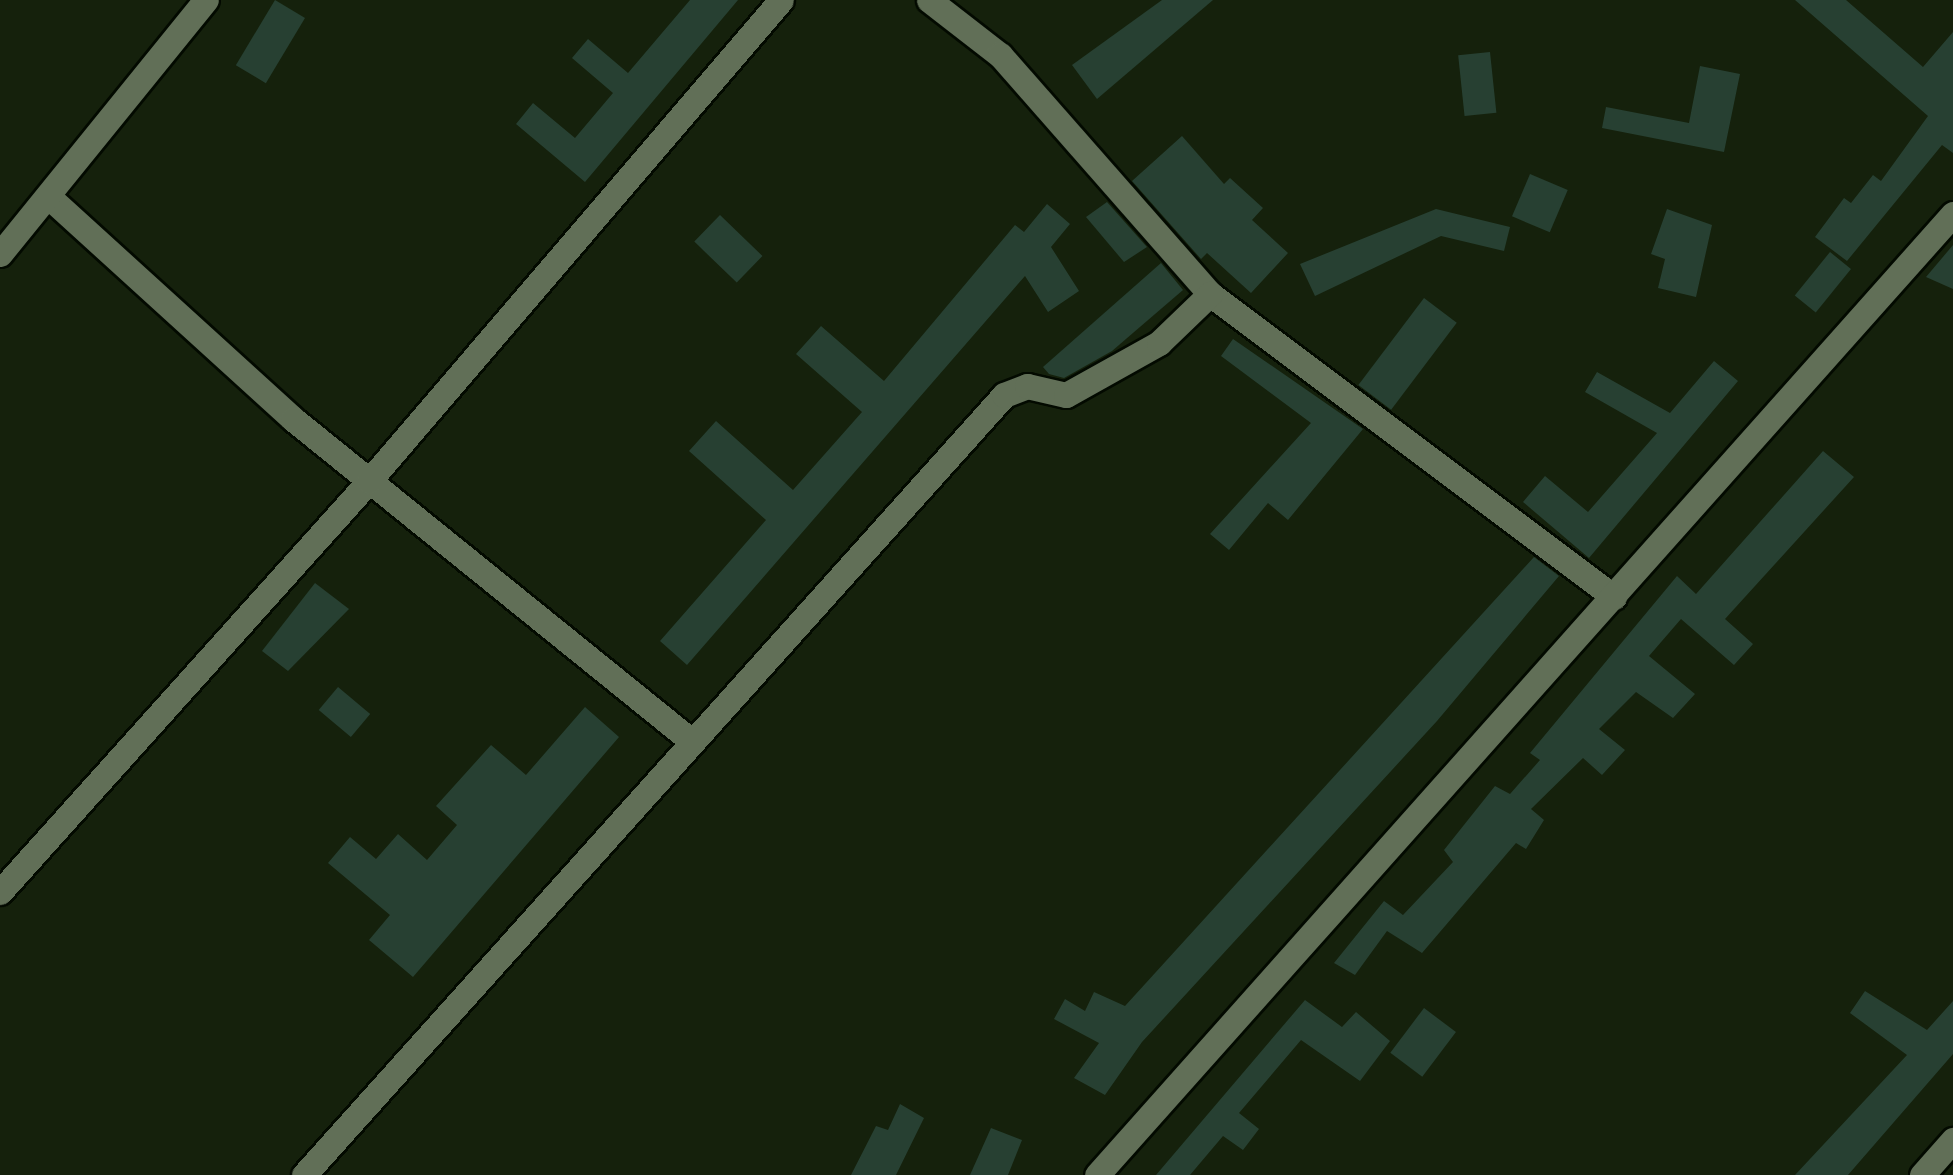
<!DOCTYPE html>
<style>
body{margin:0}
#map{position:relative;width:1953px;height:1175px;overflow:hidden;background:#15210c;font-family:Montserrat,sans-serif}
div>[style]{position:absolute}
.building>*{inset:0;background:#274032;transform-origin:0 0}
.roads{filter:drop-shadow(2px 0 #030a00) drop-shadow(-2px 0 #030a00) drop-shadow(0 2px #030a00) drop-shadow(0 -2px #030a00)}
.street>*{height:25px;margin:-12.5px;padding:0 12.5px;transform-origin:12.5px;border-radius:12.5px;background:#616f57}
.secondary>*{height:25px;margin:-12.5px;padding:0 12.5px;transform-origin:12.5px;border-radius:12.5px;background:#616f57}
span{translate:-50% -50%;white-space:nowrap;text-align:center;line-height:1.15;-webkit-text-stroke:8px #15210c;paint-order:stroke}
</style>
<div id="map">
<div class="building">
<div style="left:275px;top:0;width:35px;height:76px;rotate:31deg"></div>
<div style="clip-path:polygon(690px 0,738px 0,585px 182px,516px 124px,533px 103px,575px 138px,613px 93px,572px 58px,588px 39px,628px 73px)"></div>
<div style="clip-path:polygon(1162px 0,1213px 0,1097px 99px,1072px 65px)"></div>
<div style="clip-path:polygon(1795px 0,1846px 0,1923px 67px,1953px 32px,1953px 153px,1942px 145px,1847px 261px,1815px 237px,1844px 198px,1851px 203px,1873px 175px,1881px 181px,1928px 116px)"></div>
<div style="left:1490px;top:52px;width:61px;height:32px;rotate:84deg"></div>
<div style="clip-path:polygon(1700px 66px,1740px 74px,1724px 152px,1602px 128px,1606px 107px,1689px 123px)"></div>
<div style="clip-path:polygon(1182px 136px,1224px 184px,1230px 178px,1263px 208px,1252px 220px,1288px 253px,1251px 293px,1207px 253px,1201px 259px,1132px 181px)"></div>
<div style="left:1530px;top:174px;width:41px;height:46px;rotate:23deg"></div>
<div style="clip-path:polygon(1107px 202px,1147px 247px,1124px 262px,1086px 217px)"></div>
<div style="clip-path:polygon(1047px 204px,1070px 224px,1051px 247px,1079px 291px,1048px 312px,1025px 276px,687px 665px,660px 641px,766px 520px,689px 451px,716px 421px,793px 490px,862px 412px,796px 354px,821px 326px,884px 381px,1015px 225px,1024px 232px)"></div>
<div style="clip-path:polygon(1436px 209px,1510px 227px,1504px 251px,1441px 236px,1315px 296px,1300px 264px)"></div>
<div style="clip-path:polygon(1667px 209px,1712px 225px,1696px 297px,1658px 288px,1665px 259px,1651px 254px)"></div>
<div style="left:720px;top:215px;width:59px;height:37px;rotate:44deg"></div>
<div style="clip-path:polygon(1953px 245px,1953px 289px,1926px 277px)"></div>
<div style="left:1830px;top:252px;width:27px;height:56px;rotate:39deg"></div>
<div style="clip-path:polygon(1161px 263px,1183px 290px,1112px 351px,1064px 378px,1049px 374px,1043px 367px)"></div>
<div style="left:1424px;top:298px;width:41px;height:109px;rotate:37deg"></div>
<div style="clip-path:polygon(1233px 339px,1363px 429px,1288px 520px,1268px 503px,1229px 550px,1210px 534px,1311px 423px,1221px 356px)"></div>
<div style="clip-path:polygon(1714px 361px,1738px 381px,1589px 558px,1523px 502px,1545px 476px,1588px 512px,1657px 433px,1585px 392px,1597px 372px,1670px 413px)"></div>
<div style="clip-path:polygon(1823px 451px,1854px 477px,1725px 619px,1753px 644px,1734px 665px,1681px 619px,1649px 656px,1695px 694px,1673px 718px,1636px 692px,1599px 729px,1625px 750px,1602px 775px,1583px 758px,1531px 809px,1544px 820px,1526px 849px,1516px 843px,1422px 953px,1387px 931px,1355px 975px,1334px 963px,1384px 901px,1403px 915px,1453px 862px,1444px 850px,1495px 786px,1510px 794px,1540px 760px,1530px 753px,1677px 576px,1696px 594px)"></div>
<div style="clip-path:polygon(1534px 557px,1559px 576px,1437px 721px,1142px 1042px,1105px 1095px,1074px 1078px,1099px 1043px,1054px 1019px,1065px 999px,1085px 1011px,1094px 992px,1125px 1006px)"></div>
<div style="clip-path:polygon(315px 583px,349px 609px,288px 671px,262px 651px)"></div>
<div style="left:338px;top:687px;width:42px;height:30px;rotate:40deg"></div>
<div style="clip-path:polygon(585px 707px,619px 737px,413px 977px,369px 940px,390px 915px,328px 863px,350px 837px,376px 859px,398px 834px,427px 860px,457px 825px,436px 806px,491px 745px,526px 775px)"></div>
<div style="clip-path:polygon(1865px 991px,1927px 1030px,1953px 1001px,1953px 1054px,1848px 1175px,1795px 1175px,1907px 1055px,1850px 1013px)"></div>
<div style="clip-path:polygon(1305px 1000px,1342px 1027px,1356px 1012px,1390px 1041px,1360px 1081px,1301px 1040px,1239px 1113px,1259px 1129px,1243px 1150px,1223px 1136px,1190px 1175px,1156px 1175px)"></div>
<div style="left:1424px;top:1008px;width:40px;height:56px;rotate:37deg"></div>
<div style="clip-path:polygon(900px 1104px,924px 1118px,896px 1175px,851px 1175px,876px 1126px,888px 1130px)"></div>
<div style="clip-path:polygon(991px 1128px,1022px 1140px,1008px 1175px,970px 1175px)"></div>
</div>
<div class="roads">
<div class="street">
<div style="left:929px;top:0;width:90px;rotate:37.8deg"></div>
<div style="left:1000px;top:55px;width:318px;rotate:48.7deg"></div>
<div style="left:1210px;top:294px;width:505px;rotate:36.87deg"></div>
<div style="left:49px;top:197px;width:330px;rotate:42.3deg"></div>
<div style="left:293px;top:419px;width:509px;rotate:38.94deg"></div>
<div style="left:0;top:254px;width:327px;rotate:-51deg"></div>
<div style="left:0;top:892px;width:552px;rotate:-48.08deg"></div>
<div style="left:369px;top:481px;width:633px;rotate:-49.42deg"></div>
<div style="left:304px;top:1175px;width:1048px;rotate:-48.09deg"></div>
<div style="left:1004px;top:395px;width:25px;rotate:-21deg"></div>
<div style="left:1027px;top:386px;width:40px;rotate:13deg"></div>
<div style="left:1066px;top:395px;width:107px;rotate:-29.2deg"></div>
<div style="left:1159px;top:343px;width:71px;rotate:-43.9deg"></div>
<div style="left:1922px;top:1175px;width:47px;rotate:-48.5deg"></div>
</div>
<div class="secondary">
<div style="left:1097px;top:1175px;width:1287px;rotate:-48.31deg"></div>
</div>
</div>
</div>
